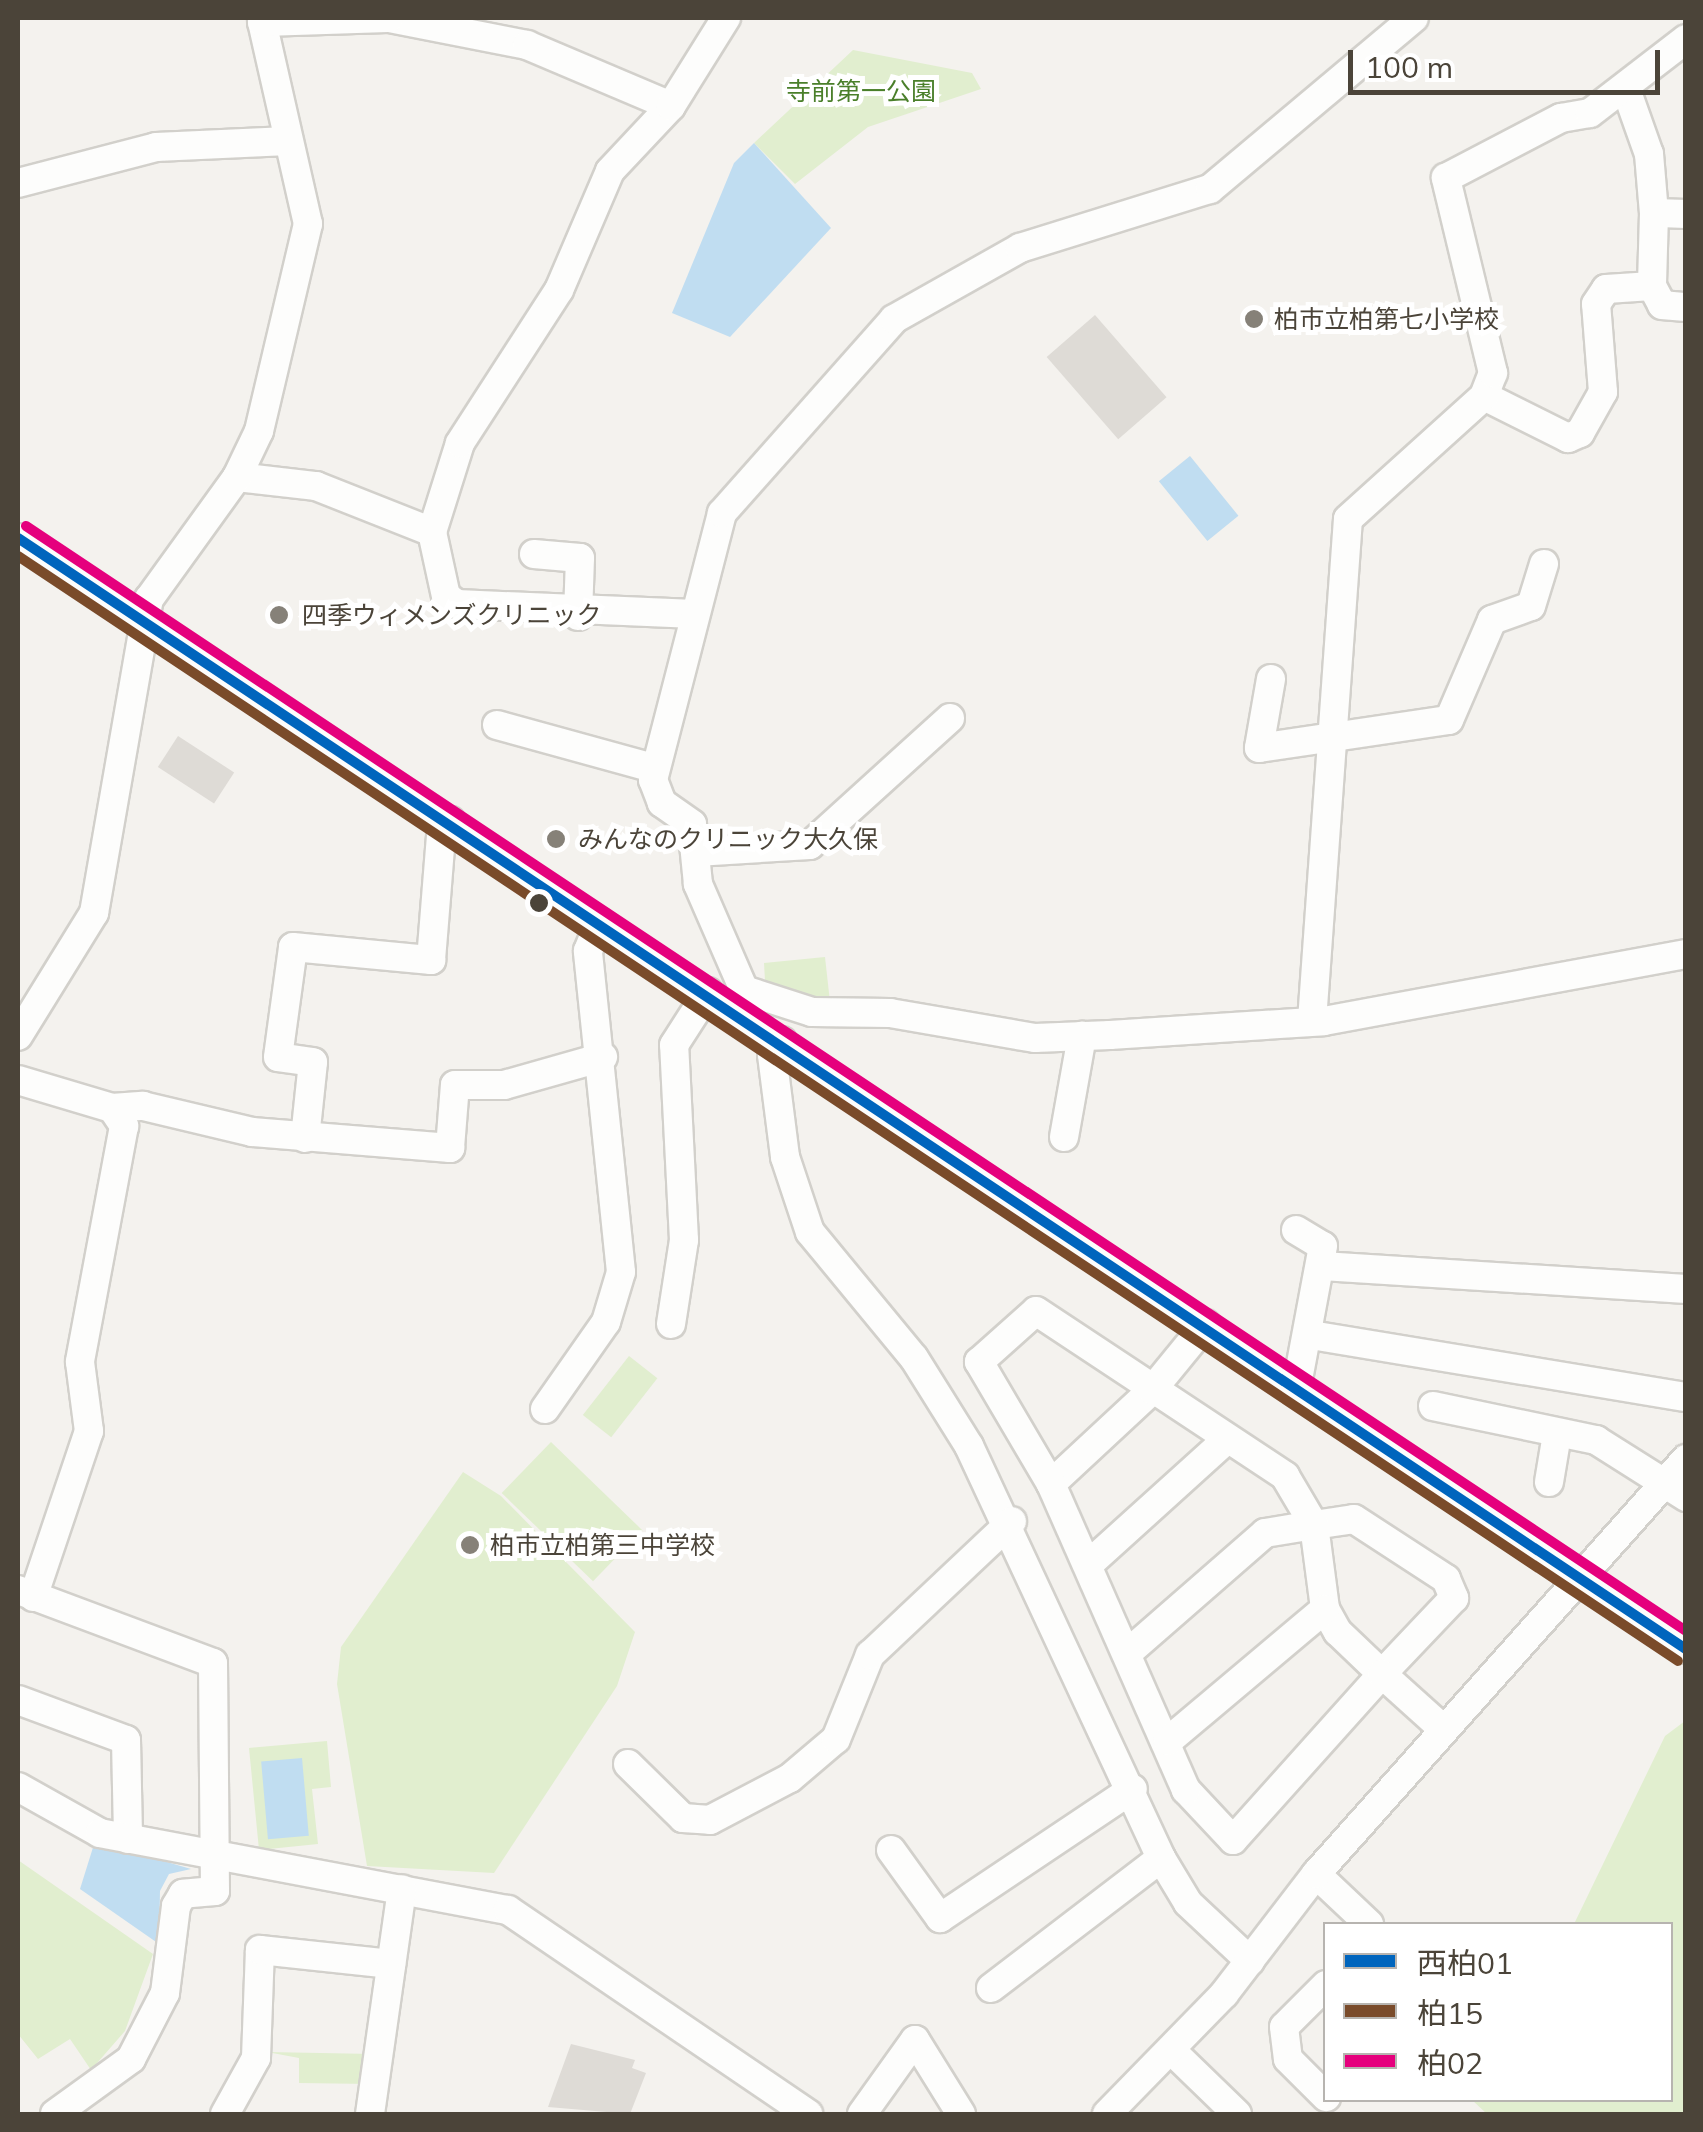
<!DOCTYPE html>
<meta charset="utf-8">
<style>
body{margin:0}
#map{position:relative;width:1703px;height:2132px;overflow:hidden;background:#f4f2ee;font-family:Mulish,"Noto Sans JP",sans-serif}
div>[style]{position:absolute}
.green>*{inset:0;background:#e1eecf;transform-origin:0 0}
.water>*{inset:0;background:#c0ddf1;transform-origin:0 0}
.building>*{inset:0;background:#dedbd6;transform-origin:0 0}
.roads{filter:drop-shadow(2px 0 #d2d0cb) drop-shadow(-2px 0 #d2d0cb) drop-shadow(0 2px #d2d0cb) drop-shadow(0 -2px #d2d0cb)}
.minor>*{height:28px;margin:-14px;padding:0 14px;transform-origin:14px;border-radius:14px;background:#fdfdfc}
.bus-1>*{height:10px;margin:-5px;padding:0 5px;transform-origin:5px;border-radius:5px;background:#0065bd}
.bus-2>*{height:10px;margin:-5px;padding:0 5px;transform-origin:5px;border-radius:5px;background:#7a4b2a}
.bus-3>*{height:10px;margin:-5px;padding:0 5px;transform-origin:5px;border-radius:5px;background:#e5007d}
.dots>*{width:28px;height:28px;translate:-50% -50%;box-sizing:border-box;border:5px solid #fff;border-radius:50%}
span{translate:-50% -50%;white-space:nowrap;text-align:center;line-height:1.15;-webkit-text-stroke:10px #fff;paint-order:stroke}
.park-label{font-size:25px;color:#4a7f2a}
.poi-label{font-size:25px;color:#4b4439}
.left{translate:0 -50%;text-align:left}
.frame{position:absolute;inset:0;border:20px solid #4b4439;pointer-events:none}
.legend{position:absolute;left:1323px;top:1922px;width:350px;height:180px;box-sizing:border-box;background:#fff;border:2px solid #b7b4b0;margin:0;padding:12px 18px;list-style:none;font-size:30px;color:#4b4439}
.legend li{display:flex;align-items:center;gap:20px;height:50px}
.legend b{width:50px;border:2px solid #b7b4b0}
.scale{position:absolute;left:1348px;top:50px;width:312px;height:45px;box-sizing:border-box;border:5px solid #4b4439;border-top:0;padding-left:12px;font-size:30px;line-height:35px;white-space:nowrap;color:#4b4439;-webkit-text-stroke:8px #fff;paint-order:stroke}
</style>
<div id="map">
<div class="green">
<div style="clip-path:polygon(853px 50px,972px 73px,981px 89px,868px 127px,795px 184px,754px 143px)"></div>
<div style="clip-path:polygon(825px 957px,830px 1002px,765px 981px,764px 963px)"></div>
<div style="left:629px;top:1356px;width:36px;height:75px;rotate:38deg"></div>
<div style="left:551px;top:1442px;width:127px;height:71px;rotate:44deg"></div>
<div style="clip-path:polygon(463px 1472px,501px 1496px,635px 1632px,617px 1686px,494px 1873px,367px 1866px,337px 1684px,341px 1647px)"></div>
<div style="clip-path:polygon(1685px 1721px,1685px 2114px,1487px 2114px,1472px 2100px,1670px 2100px,1670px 1924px,1574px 1924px,1665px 1736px)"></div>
<div style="clip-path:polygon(327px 1741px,331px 1787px,312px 1789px,318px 1844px,259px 1850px,249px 1748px)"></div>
<div style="clip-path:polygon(18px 1860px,153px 1954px,125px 2031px,91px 2070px,70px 2039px,38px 2059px,18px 2034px)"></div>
<div style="clip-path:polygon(267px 2052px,374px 2054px,370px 2084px,299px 2083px,299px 2058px)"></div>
</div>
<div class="water">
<div style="clip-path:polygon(754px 143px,831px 228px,730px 337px,672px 313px,734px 163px)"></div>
<div style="left:1190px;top:456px;width:77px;height:40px;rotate:51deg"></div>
<div style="left:302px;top:1758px;width:78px;height:41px;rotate:85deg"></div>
<div style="clip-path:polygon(95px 1841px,191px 1869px,169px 1874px,160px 1891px,159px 1944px,80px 1889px)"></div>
</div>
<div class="building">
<div style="left:1095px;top:315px;width:109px;height:64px;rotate:49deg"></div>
<div style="left:178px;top:736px;width:67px;height:37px;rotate:33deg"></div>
<div style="clip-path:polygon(571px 2044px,635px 2060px,632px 2068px,646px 2073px,630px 2114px,548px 2107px)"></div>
</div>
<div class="roads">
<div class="minor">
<div style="left:389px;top:18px;width:141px;rotate:11.1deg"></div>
<div style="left:527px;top:45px;width:156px;rotate:23deg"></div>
<div style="left:1627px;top:92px;width:66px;rotate:70.5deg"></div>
<div style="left:1649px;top:154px;width:59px;rotate:85.2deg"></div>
<div style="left:18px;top:183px;width:143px;rotate:-14.6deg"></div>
<div style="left:156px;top:147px;width:132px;rotate:-2.6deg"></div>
<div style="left:1686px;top:214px;width:32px;rotate:-178deg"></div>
<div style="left:1654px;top:213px;width:73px;rotate:91.6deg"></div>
<div style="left:1652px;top:286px;width:21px;rotate:62deg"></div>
<div style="left:1662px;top:305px;width:24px;rotate:5deg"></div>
<div style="left:1484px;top:396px;width:94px;rotate:26.6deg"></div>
<div style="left:1568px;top:438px;width:13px;rotate:-23deg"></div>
<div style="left:1580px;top:433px;width:47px;rotate:-60.7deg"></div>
<div style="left:1603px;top:392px;width:88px;rotate:-94.5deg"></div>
<div style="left:1596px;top:304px;width:18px;rotate:-56deg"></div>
<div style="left:1606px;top:289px;width:46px;rotate:-3.7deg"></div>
<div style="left:237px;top:477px;width:80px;rotate:6.5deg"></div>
<div style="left:316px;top:486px;width:125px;rotate:21.6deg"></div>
<div style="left:432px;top:532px;width:93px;rotate:-72.5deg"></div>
<div style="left:460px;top:443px;width:182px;rotate:-57.1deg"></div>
<div style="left:559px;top:290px;width:129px;rotate:-66.8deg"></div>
<div style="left:610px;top:171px;width:89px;rotate:-46.8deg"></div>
<div style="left:671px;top:106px;width:104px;rotate:-58deg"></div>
<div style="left:432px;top:532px;width:66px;rotate:77.7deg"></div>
<div style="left:446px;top:596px;width:14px;rotate:36deg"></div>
<div style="left:457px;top:604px;width:238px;rotate:2.4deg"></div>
<div style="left:18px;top:538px;width:2004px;rotate:33.67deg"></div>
<div style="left:534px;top:554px;width:46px;rotate:5deg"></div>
<div style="left:580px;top:558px;width:58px;rotate:92deg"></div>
<div style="left:1271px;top:679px;width:70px;rotate:99.9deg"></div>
<div style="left:1259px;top:748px;width:192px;rotate:-8.4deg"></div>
<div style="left:1449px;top:720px;width:109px;rotate:-66.7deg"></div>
<div style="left:1492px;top:620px;width:41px;rotate:-19.7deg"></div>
<div style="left:1531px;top:606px;width:44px;rotate:-72.8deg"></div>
<div style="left:497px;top:725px;width:162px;rotate:15.4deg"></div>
<div style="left:696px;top:852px;width:114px;rotate:-3.5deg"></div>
<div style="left:810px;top:845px;width:189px;rotate:-42.2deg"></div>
<div style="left:744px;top:990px;width:71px;rotate:17.9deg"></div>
<div style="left:812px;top:1012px;width:78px;rotate:0.7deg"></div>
<div style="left:890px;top:1013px;width:147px;rotate:9.8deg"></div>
<div style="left:1035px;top:1038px;width:75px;rotate:-2.3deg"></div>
<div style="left:1110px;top:1035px;width:214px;rotate:-3.7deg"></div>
<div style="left:1324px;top:1021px;width:368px;rotate:-10.5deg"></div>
<div style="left:740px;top:1013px;width:23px;rotate:-80deg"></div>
<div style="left:744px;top:990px;width:116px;rotate:-113.5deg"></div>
<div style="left:698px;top:884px;width:60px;rotate:-95.7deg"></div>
<div style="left:692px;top:824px;width:37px;rotate:-145deg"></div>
<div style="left:662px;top:803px;width:25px;rotate:-111deg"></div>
<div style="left:653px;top:780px;width:276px;rotate:-75.5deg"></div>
<div style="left:722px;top:513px;width:259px;rotate:-48.4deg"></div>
<div style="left:894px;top:319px;width:145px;rotate:-29.4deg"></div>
<div style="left:1020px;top:248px;width:199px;rotate:-17.3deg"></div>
<div style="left:1210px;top:189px;width:266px;rotate:-40deg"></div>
<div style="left:1312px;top:1021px;width:503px;rotate:-85.9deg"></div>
<div style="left:1348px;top:519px;width:183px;rotate:-42.1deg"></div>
<div style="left:1484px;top:396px;width:25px;rotate:-69deg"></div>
<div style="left:1493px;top:373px;width:201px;rotate:-103.6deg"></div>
<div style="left:1446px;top:178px;width:130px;rotate:-27.6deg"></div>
<div style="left:1561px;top:118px;width:29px;rotate:-10deg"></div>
<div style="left:1590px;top:113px;width:121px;rotate:-37.6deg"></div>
<div style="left:18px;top:1036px;width:145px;rotate:-58.3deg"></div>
<div style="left:94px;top:913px;width:319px;rotate:-80.1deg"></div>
<div style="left:149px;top:599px;width:150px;rotate:-54.2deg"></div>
<div style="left:237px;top:477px;width:51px;rotate:-64.4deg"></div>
<div style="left:259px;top:431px;width:213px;rotate:-76.7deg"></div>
<div style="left:308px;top:224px;width:207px;rotate:-102.8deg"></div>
<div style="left:262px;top:22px;width:127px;rotate:-1.8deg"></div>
<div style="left:782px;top:1041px;width:17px;rotate:126deg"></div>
<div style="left:772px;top:1055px;width:103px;rotate:82.7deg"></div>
<div style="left:785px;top:1157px;width:79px;rotate:71.6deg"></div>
<div style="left:810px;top:1232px;width:163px;rotate:50.5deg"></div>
<div style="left:914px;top:1358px;width:104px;rotate:58deg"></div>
<div style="left:969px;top:1446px;width:455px;rotate:65deg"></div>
<div style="left:1161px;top:1858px;width:52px;rotate:59deg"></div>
<div style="left:1188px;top:1903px;width:85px;rotate:43.1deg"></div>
<div style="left:18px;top:1080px;width:98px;rotate:16.6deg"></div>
<div style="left:112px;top:1108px;width:22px;rotate:56deg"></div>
<div style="left:124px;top:1126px;width:240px;rotate:100.6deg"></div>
<div style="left:80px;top:1362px;width:70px;rotate:82.6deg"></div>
<div style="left:89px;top:1431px;width:175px;rotate:108.6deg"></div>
<div style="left:112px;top:1108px;width:31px;rotate:-4deg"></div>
<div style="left:143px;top:1106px;width:112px;rotate:13.4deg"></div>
<div style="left:252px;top:1132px;width:199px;rotate:4.6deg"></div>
<div style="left:450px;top:1148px;width:63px;rotate:-85.5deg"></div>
<div style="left:455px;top:1085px;width:49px"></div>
<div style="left:504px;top:1085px;width:103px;rotate:-15.8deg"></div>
<div style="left:1064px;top:1137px;width:103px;rotate:-79.9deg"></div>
<div style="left:305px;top:1138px;width:76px;rotate:-84deg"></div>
<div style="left:313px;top:1062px;width:35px;rotate:-172deg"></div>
<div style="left:278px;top:1057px;width:111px;rotate:-82.2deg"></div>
<div style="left:293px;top:947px;width:139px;rotate:5.4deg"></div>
<div style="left:431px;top:960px;width:125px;rotate:-85.4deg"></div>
<div style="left:441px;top:835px;width:17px;rotate:-57deg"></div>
<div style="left:1296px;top:1230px;width:31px;rotate:31deg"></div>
<div style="left:1323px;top:1246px;width:141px;rotate:100.6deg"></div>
<div style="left:1322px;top:1266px;width:365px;rotate:3.6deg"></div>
<div style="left:671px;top:1324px;width:85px;rotate:-81.2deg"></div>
<div style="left:684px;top:1240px;width:195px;rotate:-92.9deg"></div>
<div style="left:674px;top:1045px;width:63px;rotate:-57.3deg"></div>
<div style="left:1311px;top:1335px;width:380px;rotate:9.4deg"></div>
<div style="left:1433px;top:1406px;width:167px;rotate:11.8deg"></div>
<div style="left:1596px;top:1440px;width:107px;rotate:32.3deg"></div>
<div style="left:545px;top:1409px;width:106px;rotate:-55deg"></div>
<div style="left:606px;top:1322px;width:52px;rotate:-73.3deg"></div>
<div style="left:621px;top:1272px;width:323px;rotate:-95.9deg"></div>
<div style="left:588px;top:951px;width:31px;rotate:-68deg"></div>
<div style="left:1549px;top:1482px;width:49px;rotate:-80.5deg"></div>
<div style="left:1051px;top:1484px;width:138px;rotate:-42.9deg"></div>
<div style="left:1152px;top:1390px;width:85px;rotate:-50.7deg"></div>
<div style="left:1089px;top:1564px;width:185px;rotate:-42.1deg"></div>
<div style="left:18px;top:1590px;width:208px;rotate:20.5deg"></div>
<div style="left:213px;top:1663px;width:228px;rotate:89.5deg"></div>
<div style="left:215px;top:1891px;width:32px;rotate:175deg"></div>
<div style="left:183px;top:1894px;width:14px;rotate:120deg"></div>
<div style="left:176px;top:1906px;width:88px;rotate:97.2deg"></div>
<div style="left:165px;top:1993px;width:74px;rotate:117.3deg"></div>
<div style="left:131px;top:2059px;width:94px;rotate:144.1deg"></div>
<div style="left:1131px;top:1650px;width:178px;rotate:-41.1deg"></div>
<div style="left:1265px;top:1533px;width:50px;rotate:-9.3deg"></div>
<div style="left:1314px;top:1525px;width:40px;rotate:-8.5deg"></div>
<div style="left:1354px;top:1519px;width:110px;rotate:33.1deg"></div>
<div style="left:1446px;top:1579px;width:21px;rotate:67deg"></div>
<div style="left:1454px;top:1598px;width:105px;rotate:133.5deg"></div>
<div style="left:1382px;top:1674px;width:223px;rotate:131.9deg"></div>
<div style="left:1233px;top:1840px;width:69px;rotate:-133.2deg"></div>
<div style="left:1186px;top:1790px;width:334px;rotate:-113.8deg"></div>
<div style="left:1051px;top:1484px;width:142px;rotate:-120.5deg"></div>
<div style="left:979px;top:1362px;width:76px;rotate:-41.8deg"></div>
<div style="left:1036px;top:1311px;width:299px;rotate:33.5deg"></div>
<div style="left:1285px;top:1476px;width:57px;rotate:59.4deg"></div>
<div style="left:1314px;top:1525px;width:85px;rotate:82.5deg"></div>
<div style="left:1325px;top:1609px;width:26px;rotate:61deg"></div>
<div style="left:1338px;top:1632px;width:61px;rotate:43.7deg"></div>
<div style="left:1382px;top:1674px;width:82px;rotate:42deg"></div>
<div style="left:18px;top:1700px;width:115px;rotate:20.3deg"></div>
<div style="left:126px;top:1740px;width:99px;rotate:88.8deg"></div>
<div style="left:1168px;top:1741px;width:205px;rotate:-40.1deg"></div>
<div style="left:628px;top:1764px;width:77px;rotate:44.5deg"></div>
<div style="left:683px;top:1818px;width:27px;rotate:4deg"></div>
<div style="left:710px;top:1820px;width:90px;rotate:-27.7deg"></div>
<div style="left:790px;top:1778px;width:60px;rotate:-40.3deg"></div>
<div style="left:836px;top:1739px;width:91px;rotate:-68deg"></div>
<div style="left:870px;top:1655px;width:195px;rotate:-43.3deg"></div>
<div style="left:18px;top:1787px;width:94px;rotate:29.3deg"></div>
<div style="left:100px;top:1833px;width:415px;rotate:10.7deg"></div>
<div style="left:508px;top:1910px;width:363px;rotate:34.2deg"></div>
<div style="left:891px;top:1850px;width:84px;rotate:54.2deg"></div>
<div style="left:940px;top:1918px;width:232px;rotate:-33.8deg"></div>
<div style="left:1316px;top:1874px;width:73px;rotate:43.3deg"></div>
<div style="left:1326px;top:1985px;width:59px;rotate:135deg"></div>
<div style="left:1284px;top:2027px;width:32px;rotate:83deg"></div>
<div style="left:1288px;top:2059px;width:54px;rotate:45deg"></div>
<div style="left:991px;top:1988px;width:214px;rotate:-37.4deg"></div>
<div style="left:1171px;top:2050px;width:92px;rotate:44.1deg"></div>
<div style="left:225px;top:2114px;width:64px;rotate:-61deg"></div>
<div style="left:256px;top:2058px;width:108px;rotate:-87.9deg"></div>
<div style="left:260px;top:1950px;width:132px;rotate:6.1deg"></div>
<div style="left:370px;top:2114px;width:227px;rotate:-81.9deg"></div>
<div style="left:862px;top:2114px;width:91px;rotate:-54.4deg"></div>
<div style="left:915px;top:2040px;width:87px;rotate:58.1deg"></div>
<div style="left:1107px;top:2114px;width:168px;rotate:-45.7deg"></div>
<div style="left:1224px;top:1994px;width:151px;rotate:-52.5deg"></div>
<div style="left:1316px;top:1874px;width:556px;rotate:-48.28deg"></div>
</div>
</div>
<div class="bus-1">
<div style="left:18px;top:538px;width:2004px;rotate:33.67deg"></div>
</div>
<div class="bus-2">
<div style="left:18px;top:556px;width:1994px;rotate:33.65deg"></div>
</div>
<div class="bus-3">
<div style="left:26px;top:526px;width:1994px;rotate:33.65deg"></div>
</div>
<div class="dots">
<div style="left:1254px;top:319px;background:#868178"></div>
<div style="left:279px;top:615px;background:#868178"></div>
<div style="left:556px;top:839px;background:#868178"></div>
<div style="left:539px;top:903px;background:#4b4439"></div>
<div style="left:470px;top:1545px;background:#868178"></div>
</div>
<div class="park-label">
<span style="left:861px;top:91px">寺前第一公園</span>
</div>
<div class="poi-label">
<span class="left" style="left:1274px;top:319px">柏市立柏第七小学校</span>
<span class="left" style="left:302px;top:615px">四季ウィメンズクリニック</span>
<span class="left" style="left:578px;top:839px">みんなのクリニック大久保</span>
<span class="left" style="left:490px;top:1545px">柏市立柏第三中学校</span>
</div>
<div class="frame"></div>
<ul class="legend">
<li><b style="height:12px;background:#0065bd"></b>西柏01</li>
<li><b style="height:12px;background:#7a4b2a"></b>柏15</li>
<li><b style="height:12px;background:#e5007d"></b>柏02</li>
</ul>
<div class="scale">100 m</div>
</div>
